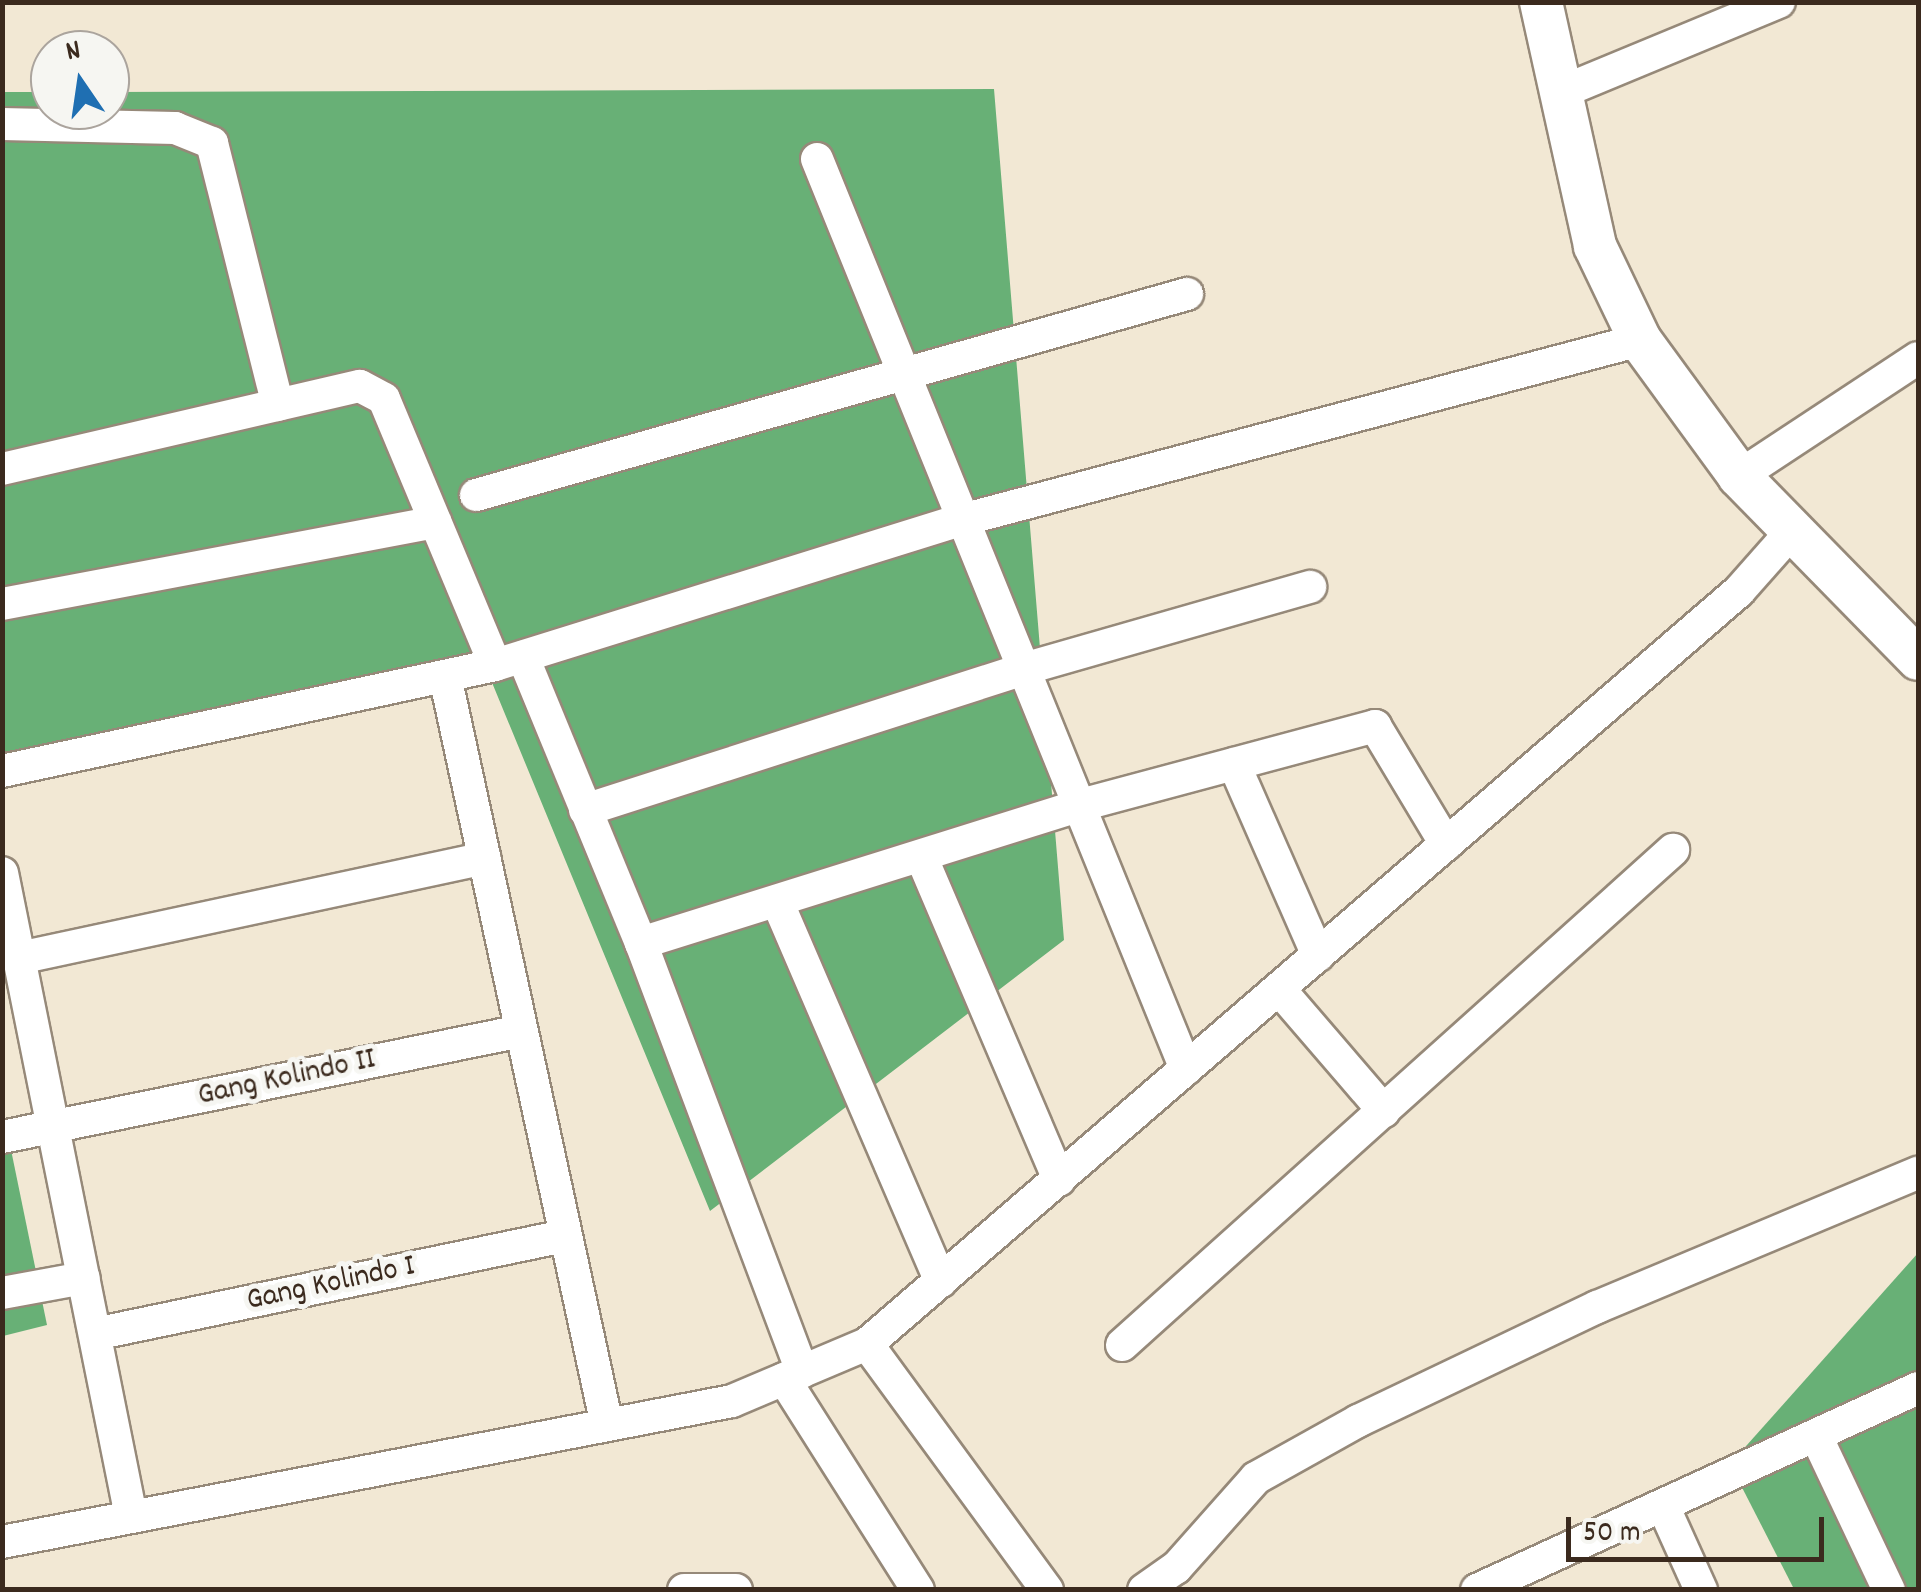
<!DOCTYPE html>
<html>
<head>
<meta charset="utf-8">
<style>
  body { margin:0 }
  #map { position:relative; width:1921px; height:1592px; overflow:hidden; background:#f2e8d4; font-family:Dekko,sans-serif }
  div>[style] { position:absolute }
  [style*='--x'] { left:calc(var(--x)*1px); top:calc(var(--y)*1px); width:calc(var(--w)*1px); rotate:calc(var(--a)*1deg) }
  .forest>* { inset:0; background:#68b076 }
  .roads { filter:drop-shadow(2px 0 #968979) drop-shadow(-2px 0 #968979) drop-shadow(0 2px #968979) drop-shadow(0 -2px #968979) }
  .minor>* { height:32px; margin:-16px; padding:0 16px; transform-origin:16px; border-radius:16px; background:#fff }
  .major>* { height:42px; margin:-21px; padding:0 21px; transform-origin:21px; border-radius:21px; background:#fff }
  span { translate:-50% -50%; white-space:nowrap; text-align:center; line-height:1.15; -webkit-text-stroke:10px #f6f6f2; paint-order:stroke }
  .street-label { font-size:32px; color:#3b2a1e }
  .frame { position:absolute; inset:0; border:5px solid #3b2a1e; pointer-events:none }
  .north { position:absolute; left:30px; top:30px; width:100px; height:100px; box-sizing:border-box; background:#f6f6f2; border:2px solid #aba49d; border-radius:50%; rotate:347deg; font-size:28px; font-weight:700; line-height:40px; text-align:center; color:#3b2a1e }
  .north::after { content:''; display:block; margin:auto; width:35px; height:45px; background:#1f6fb2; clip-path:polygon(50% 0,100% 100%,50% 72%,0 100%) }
  .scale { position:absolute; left:1566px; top:1517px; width:258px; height:45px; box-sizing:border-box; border:5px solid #3b2a1e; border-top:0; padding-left:12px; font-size:30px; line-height:35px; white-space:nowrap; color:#3b2a1e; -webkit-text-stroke:8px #f6f6f2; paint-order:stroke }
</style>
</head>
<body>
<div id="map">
  <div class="forest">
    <i style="clip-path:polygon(994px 89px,1064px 940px,710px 1211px,479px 651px,3px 766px,2px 92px,50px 92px,50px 110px,110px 110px,110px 92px)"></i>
    <i style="clip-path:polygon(2px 1106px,47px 1325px,3px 1336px,2px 1336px)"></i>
    <i style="clip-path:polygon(1918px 1253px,1918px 1589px,1794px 1589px,1730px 1464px)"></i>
  </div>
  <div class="roads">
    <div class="minor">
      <i style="--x:1559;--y:93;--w:238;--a:-22.5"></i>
      <i style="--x:2;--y:124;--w:173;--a:1.3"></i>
      <i style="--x:175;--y:128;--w:40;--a:22"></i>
      <i style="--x:212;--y:143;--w:270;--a:75.9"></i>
      <i style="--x:817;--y:159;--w:982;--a:67.93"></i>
      <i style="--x:2;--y:469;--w:367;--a:-13.1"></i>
      <i style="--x:360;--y:386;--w:27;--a:28"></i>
      <i style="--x:384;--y:399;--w:288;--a:67.3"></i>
      <i style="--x:1739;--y:476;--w:214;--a:-33.4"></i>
      <i style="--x:476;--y:495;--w:739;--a:-15.79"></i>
      <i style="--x:2;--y:604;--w:441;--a:-10.7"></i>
      <i style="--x:523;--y:657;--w:309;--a:67.6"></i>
      <i style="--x:641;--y:943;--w:458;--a:69.4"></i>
      <i style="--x:445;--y:676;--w:766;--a:77.8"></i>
      <i style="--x:1234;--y:764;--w:209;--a:66.3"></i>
      <i style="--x:2;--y:771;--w:504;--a:-12.13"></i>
      <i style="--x:495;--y:665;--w:485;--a:-17.3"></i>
      <i style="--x:958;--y:521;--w:706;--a:-14.86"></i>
      <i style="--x:585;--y:810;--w:457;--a:-17.8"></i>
      <i style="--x:1020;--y:670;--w:302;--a:-16"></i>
      <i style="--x:921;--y:856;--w:352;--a:66.9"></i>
      <i style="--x:2;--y:873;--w:656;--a:78.66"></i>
      <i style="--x:777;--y:901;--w:414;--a:66.7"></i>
      <i style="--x:641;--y:943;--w:457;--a:-17.4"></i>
      <i style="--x:1077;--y:806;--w:309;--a:-15"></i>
      <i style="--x:1375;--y:726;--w:138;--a:59"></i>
      <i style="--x:19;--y:958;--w:476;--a:-12.1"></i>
      <i style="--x:1279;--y:989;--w:161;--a:49.3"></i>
      <i style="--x:2;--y:1137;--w:530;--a:-11.54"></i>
      <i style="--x:2;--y:1293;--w:83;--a:-10.4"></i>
      <i style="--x:95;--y:1334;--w:481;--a:-11.8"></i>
      <i style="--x:867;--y:1344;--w:305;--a:53.8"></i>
      <i style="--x:1122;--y:1345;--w:741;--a:-41.94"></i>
      <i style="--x:784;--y:1379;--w:250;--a:57.6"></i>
      <i style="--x:1817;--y:1438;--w:168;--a:64.7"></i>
      <i style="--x:1664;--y:1508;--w:90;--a:65.7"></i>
      <i style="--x:2;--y:1542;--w:743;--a:-10.93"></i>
      <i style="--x:732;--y:1401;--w:147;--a:-22.9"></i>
      <i style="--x:867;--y:1344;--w:1152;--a:-40.81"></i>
      <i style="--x:1739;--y:591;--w:80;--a:-48.5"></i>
      <i style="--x:684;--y:1590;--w:52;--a:0"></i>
      <i style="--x:1144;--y:1590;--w:39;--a:-35"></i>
      <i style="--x:1176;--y:1568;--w:120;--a:-48.4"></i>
      <i style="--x:1256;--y:1478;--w:117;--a:-29.2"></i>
      <i style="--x:1358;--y:1421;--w:265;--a:-25.5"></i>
      <i style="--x:1597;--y:1307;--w:348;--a:-22.7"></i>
      <i style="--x:1477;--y:1590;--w:485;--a:-24.6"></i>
    </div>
    <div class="major">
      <i style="--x:1541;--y:2;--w:250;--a:77.5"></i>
      <i style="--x:1595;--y:246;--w:104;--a:64.4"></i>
      <i style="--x:1640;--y:340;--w:168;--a:53.9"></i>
      <i style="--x:1739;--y:476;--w:256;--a:45.6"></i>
    </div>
  </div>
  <div class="street-label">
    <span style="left:287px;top:1079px;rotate:-12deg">Gang Kolindo II</span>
    <span style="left:331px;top:1285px;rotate:-12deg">Gang Kolindo I</span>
  </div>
  <div class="frame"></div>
  <div class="north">N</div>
  <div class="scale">50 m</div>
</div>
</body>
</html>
